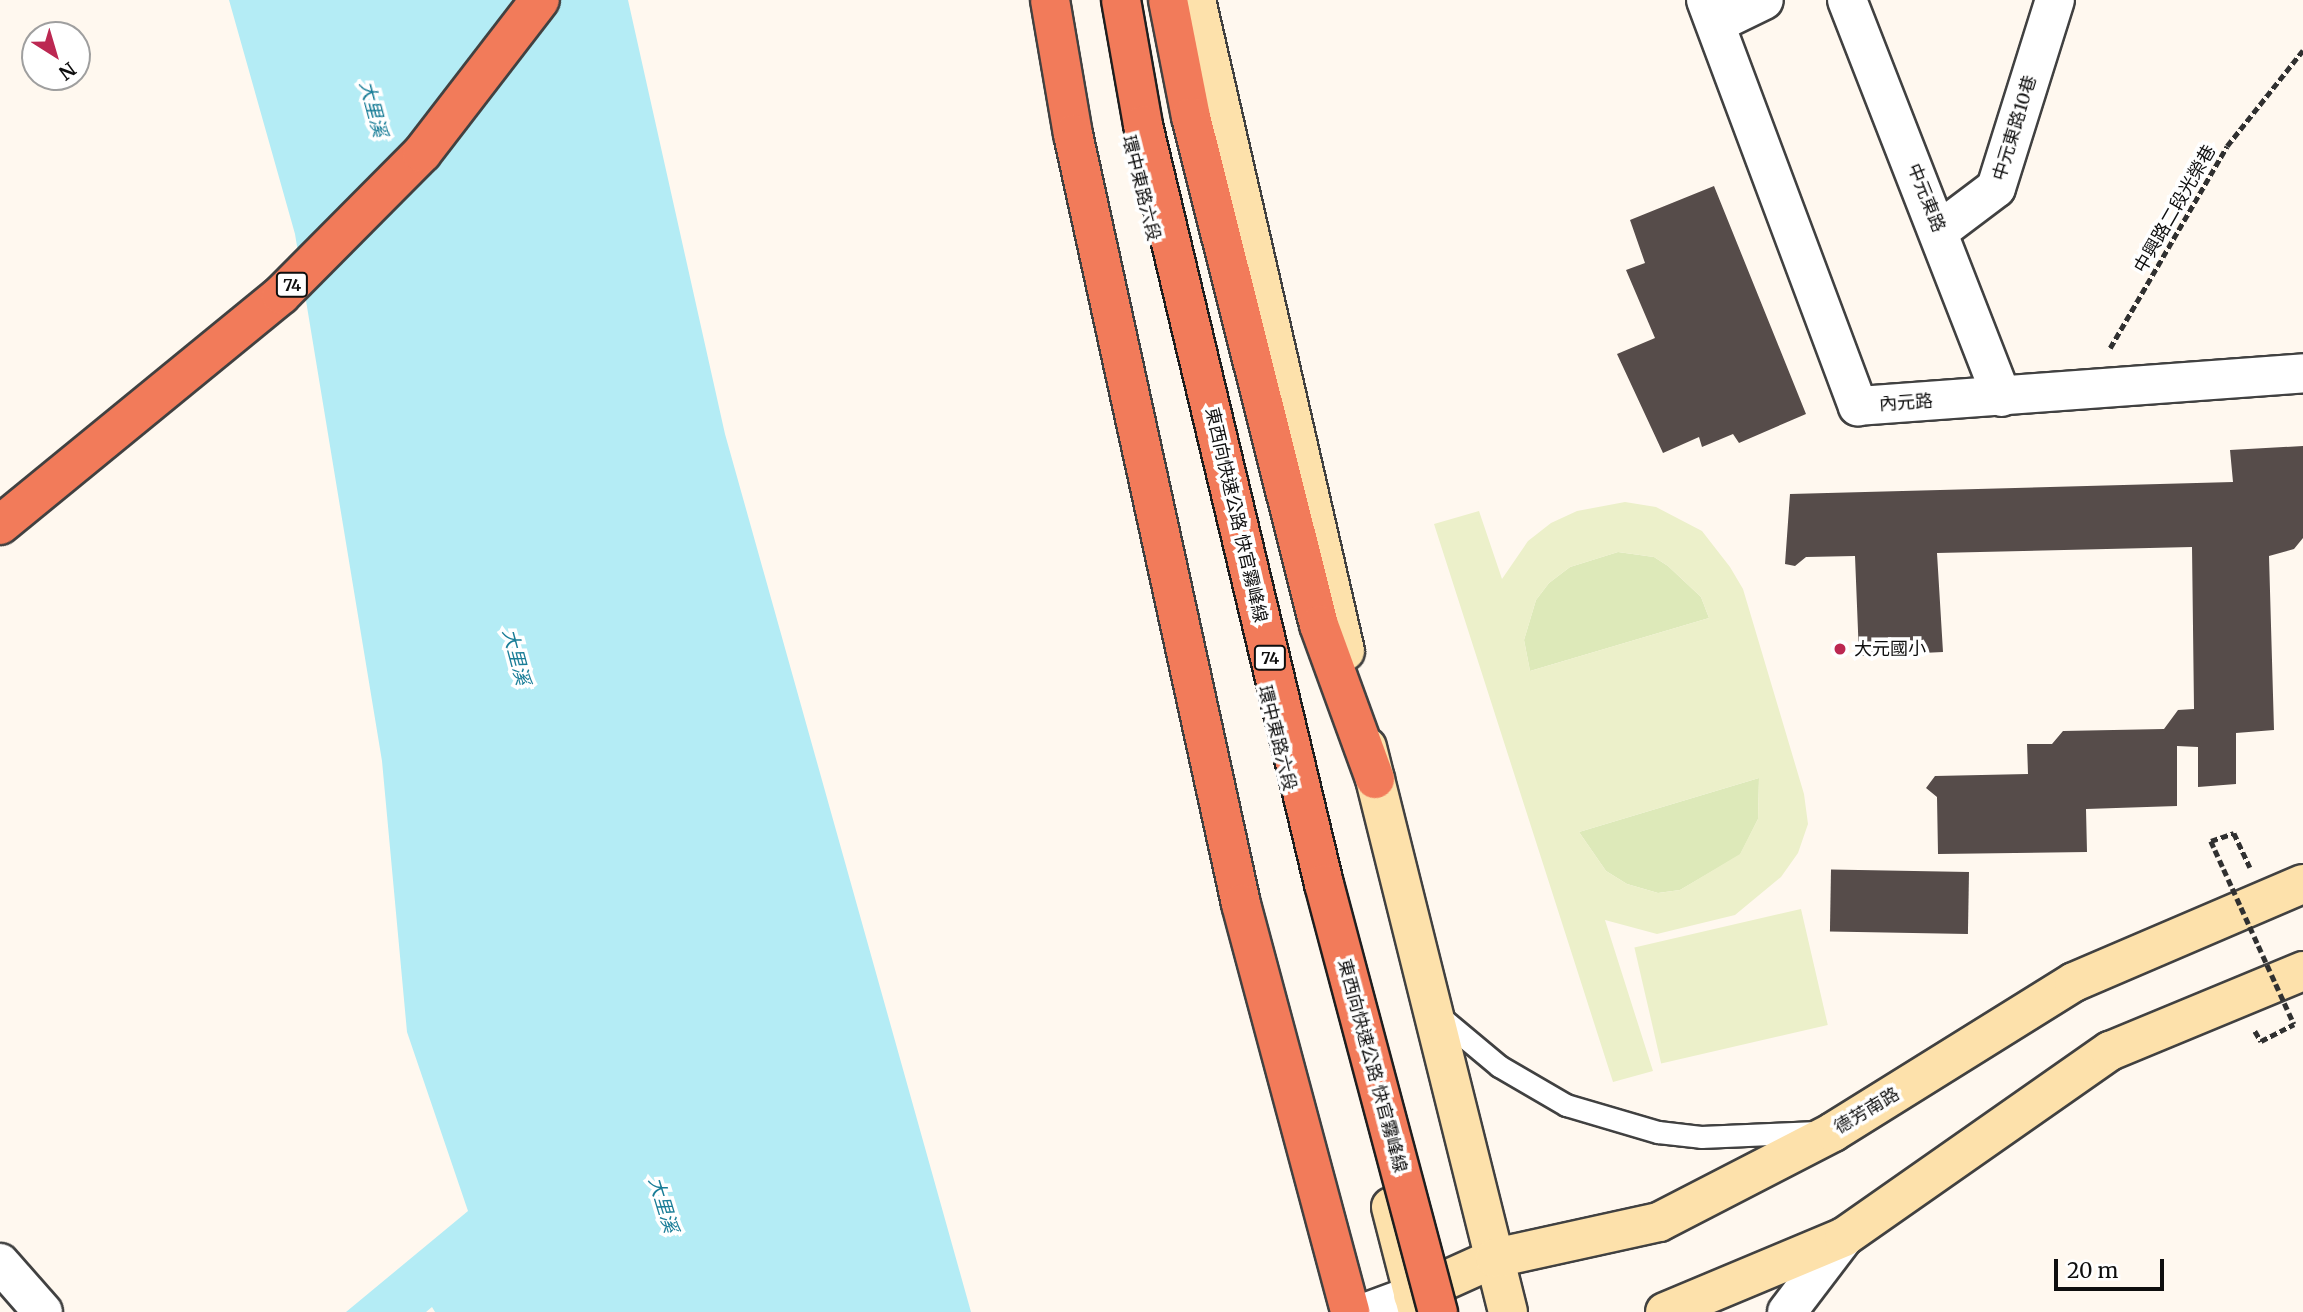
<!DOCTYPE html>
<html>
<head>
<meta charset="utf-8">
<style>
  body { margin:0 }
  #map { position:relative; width:2303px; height:1312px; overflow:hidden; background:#fff8ef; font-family:Merriweather,"Noto Sans TC",serif }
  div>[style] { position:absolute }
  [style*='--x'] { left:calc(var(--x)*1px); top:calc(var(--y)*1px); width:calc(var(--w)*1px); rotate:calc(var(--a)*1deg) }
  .green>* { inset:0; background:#dde9b9 }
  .pitch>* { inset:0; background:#ecf0ca; transform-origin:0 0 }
  .water>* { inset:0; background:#b4ecf5 }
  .building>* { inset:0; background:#564c4a; transform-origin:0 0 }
  .path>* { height:4.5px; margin-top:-2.25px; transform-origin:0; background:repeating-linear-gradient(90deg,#303030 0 7px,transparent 0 10.5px) }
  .roads { filter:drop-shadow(2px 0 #414141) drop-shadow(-2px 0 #414141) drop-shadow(0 2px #414141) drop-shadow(0 -2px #414141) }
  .lane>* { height:21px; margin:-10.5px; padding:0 10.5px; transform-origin:10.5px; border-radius:10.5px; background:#fff }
  .street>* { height:38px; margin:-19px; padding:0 19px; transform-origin:19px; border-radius:19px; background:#fff }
  .secondary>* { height:38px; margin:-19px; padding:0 19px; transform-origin:19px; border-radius:19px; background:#fde1ab }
  .highway>* { height:38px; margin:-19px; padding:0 19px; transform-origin:19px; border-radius:19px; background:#f27b5a }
  .path-bridge>* { height:4.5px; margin-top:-2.25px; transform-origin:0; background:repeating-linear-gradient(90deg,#303030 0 7px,transparent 0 10.5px) }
  .bridges { filter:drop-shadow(2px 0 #1f1f1f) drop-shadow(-2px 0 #1f1f1f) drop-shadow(0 2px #1f1f1f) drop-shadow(0 -2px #1f1f1f) }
  .highway-bridge>* { height:38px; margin:-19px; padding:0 19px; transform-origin:19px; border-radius:19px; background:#f27b5a }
  .dots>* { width:19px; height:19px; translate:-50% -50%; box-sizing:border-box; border:4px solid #fff; border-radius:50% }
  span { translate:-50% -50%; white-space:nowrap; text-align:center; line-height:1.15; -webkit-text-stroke:7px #fff; paint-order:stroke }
  .shield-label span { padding:2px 5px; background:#fff; border:2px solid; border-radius:5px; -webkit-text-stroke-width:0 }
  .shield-label { font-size:16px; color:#0e0e0e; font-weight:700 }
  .street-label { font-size:18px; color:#0e0e0e }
  .poi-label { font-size:18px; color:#0e0e0e }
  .left { translate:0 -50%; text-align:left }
  .water-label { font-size:19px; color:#197d97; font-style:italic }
  .north { position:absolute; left:21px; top:21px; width:70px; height:70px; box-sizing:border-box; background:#fff; border:2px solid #9f9f9f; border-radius:50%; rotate:143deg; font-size:19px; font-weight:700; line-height:28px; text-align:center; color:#0e0e0e }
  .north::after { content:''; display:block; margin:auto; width:24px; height:32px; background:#bc2852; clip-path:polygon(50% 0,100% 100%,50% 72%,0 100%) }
  .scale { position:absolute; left:2054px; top:1259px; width:110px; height:32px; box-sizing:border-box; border:4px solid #0e0e0e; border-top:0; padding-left:9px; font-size:21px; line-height:24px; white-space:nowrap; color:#0e0e0e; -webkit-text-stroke:5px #fff; paint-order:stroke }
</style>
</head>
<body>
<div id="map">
  <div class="green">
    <i style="clip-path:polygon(1618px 552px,1654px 557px,1668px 566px,1701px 597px,1709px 618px,1530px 671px,1524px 640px,1536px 600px,1549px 583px,1570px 567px)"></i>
    <i style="clip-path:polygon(1759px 778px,1758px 819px,1740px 855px,1680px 890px,1658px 893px,1627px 884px,1606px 871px,1579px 832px)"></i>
  </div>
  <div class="pitch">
    <i style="clip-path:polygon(evenodd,1625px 502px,1656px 507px,1702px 531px,1730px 567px,1743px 589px,1804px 794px,1808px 824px,1798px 853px,1781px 877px,1735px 915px,1657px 934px,1605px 920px,1653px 1071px,1613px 1082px,1434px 524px,1479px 511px,1502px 579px,1528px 541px,1551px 523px,1577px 511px,1625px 502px,1618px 552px,1654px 557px,1668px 566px,1701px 597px,1709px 618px,1530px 671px,1524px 640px,1536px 600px,1549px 583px,1570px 567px,1618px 552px,1625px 502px,1759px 778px,1758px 819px,1740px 854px,1680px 890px,1658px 893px,1627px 884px,1606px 871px,1579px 832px,1759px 778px)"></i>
    <i style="left:1801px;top:909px;width:119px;height:171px;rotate:77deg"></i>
  </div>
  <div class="water">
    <i style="clip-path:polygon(229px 0,628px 0,725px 434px,971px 1312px,435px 1312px,432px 1307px,426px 1312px,346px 1312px,468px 1211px,407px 1032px,382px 761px,295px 234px)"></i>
  </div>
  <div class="building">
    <i style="clip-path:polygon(1714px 186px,1806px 414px,1739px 443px,1733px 434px,1702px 447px,1699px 437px,1663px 453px,1617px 354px,1655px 338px,1626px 270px,1645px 263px,1630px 220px)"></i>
    <i style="clip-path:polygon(2303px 446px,2303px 538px,2294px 549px,2269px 556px,2274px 730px,2236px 733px,2236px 784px,2198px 787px,2198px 747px,2177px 746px,2177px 806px,2086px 809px,2087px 852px,1938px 854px,1937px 797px,1926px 788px,1935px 776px,2028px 774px,2027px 744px,2052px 744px,2063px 731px,2164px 729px,2178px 710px,2194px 709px,2192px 547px,1937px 553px,1943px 652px,1859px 656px,1855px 556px,1806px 557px,1795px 566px,1785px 564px,1790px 494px,2233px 482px,2230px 450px)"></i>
    <i style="left:1969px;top:872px;width:62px;height:138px;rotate:91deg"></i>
  </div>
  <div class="path">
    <i style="--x:2110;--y:348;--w:233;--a:-59.9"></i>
    <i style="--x:2227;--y:146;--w:122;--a:-51.6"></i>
    <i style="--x:2211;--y:841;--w:24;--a:-19"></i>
    <i style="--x:2234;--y:833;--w:38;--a:65"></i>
    <i style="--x:2255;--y:1031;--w:12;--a:59"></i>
    <i style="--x:2261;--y:1041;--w:37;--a:-27"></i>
  </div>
  <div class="roads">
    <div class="lane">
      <i style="--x:1438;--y:1015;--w:80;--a:39.9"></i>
      <i style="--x:1499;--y:1066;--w:78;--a:30.2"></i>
      <i style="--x:1566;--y:1105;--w:96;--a:16.4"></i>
      <i style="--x:1658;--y:1132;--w:43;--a:6.6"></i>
      <i style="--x:1701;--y:1137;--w:116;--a:-2.5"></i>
    </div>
    <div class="street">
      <i style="--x:1706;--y:0;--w:434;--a:69.5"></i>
      <i style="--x:1858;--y:406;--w:446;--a:-4.2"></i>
      <i style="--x:1847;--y:0;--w:426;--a:68.7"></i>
      <i style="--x:1717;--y:23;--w:52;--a:-26.1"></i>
      <i style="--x:1939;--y:231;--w:71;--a:-37"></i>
      <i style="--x:1996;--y:188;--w:197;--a:-72.6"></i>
      <i style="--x:0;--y:1263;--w:65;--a:48.7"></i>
      <i style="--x:1367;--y:1312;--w:49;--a:-20.3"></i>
      <i style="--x:1787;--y:1312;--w:94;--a:-52.8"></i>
    </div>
    <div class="secondary">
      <i style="--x:1196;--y:0;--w:668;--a:77.11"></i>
      <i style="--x:1367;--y:747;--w:582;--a:75.99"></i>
      <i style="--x:1391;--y:1207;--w:108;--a:75.6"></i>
      <i style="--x:1413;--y:1295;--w:90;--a:-24.3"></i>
      <i style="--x:1495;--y:1258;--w:168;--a:-12.4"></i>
      <i style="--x:1659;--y:1222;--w:196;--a:-27.3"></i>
      <i style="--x:1833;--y:1132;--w:284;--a:-31.9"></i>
      <i style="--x:2074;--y:982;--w:249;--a:-23.2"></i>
      <i style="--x:1665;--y:1312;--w:194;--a:-22.7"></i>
      <i style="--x:1844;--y:1237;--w:325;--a:-35"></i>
      <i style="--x:2110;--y:1051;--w:209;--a:-22.5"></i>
    </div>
    <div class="highway">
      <i style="--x:1050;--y:0;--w:136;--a:80.3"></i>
      <i style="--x:1073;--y:134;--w:788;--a:77.69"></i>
      <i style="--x:1241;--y:904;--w:422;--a:75"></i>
      <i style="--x:1168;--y:0;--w:119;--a:78.9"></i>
      <i style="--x:1191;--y:117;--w:524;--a:75.86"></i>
      <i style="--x:1319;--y:625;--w:164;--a:70"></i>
      <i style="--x:0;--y:525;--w:363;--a:-39.3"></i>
      <i style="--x:281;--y:295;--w:200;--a:-45.2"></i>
      <i style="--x:422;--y:153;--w:193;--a:-52.4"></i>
    </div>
  </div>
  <div class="path-bridge">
    <i style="--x:2211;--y:841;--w:201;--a:65.6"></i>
  </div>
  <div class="bridges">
    <div class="highway-bridge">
      <i style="--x:1121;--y:0;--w:127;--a:80"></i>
      <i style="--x:1143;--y:125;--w:780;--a:76.59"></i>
      <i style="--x:1324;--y:884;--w:443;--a:75.1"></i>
    </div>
  </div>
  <div class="dots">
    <i style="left:1840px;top:649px;background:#bc2852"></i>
  </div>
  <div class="shield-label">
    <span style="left:292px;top:285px">74</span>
    <span style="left:1270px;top:658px">74</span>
  </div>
  <div class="street-label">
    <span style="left:2015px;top:128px;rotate:-73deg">中元東路10巷</span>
    <span style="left:1141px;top:188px;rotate:76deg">環中東路六段</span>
    <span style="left:1926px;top:198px;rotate:68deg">中元東路</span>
    <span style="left:2175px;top:209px;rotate:-60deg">中興路二段光榮巷</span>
    <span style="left:1906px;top:403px;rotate:-4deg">內元路</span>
    <span style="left:1236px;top:515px;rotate:77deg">東西向快速公路 快官霧峰線</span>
    <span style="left:1277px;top:738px;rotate:76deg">環中東路六段</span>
    <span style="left:1372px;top:1066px;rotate:75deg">東西向快速公路 快官霧峰線</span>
    <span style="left:1867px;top:1111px;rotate:-31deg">德芳南路</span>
  </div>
  <div class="poi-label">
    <span class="left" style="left:1854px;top:649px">大元國小</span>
  </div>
  <div class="water-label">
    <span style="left:373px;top:109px;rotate:75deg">大里溪</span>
    <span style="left:516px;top:657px;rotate:75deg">大里溪</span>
    <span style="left:663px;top:1205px;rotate:73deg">大里溪</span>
  </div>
  <div class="north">N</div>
  <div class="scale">20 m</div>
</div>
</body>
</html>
